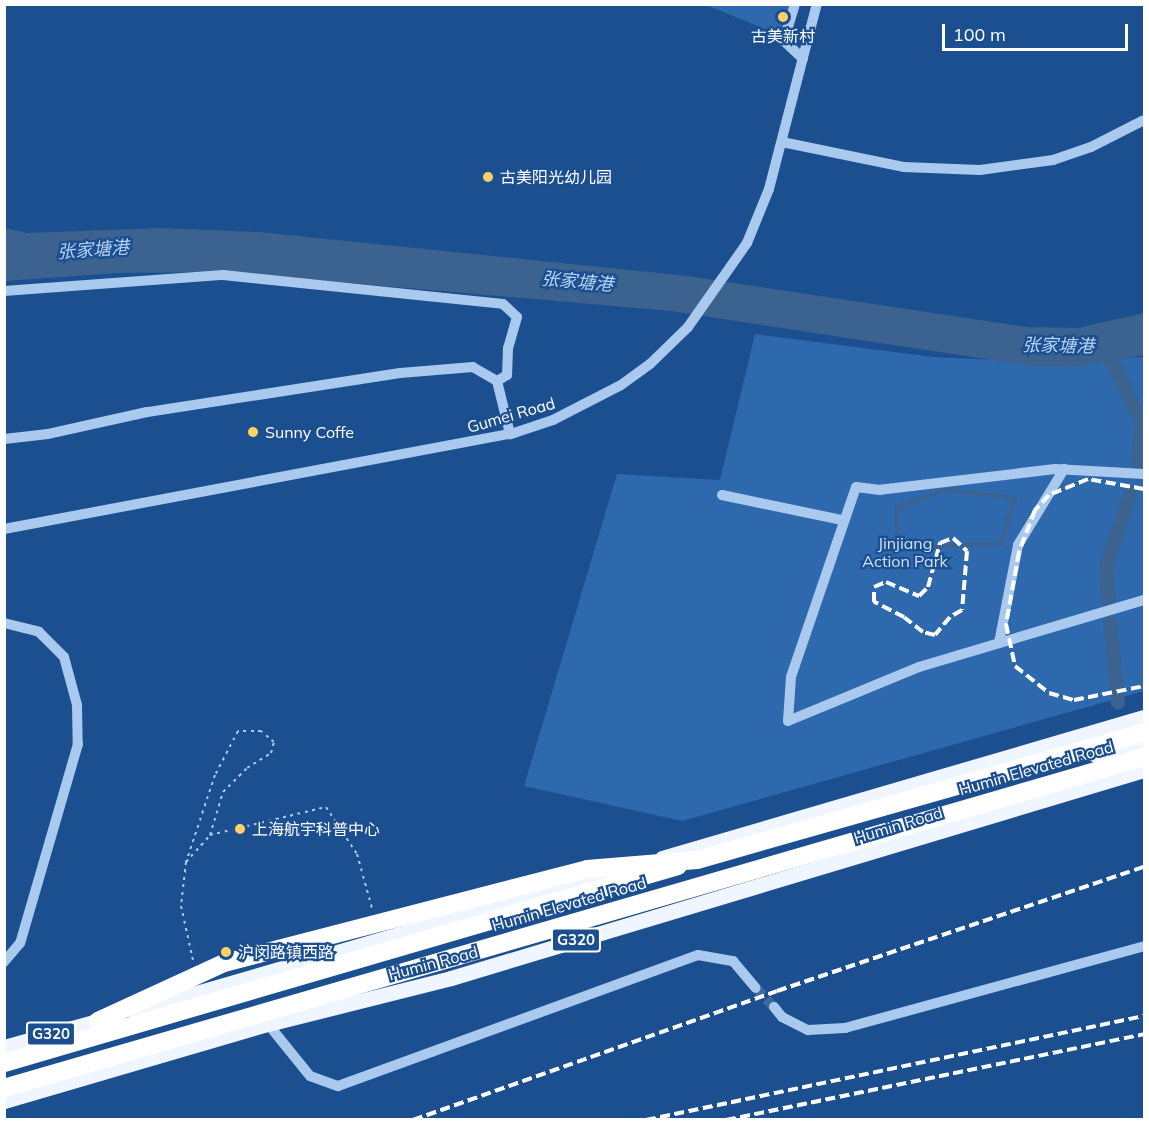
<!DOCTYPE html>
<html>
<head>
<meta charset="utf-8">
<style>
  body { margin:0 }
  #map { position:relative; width:1149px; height:1124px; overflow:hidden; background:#1b4f8f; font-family:Mulish,"Noto Sans SC",sans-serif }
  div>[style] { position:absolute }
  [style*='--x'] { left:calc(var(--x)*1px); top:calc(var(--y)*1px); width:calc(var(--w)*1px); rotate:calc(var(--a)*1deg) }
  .green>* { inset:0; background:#2e69ad }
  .water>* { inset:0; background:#3c6290 }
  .stream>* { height:4px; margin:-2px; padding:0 2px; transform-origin:2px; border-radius:2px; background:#3c6290 }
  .canal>* { height:14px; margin:-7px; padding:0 7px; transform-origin:7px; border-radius:7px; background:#3c6290 }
  .minor-tunnel>* { height:10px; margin-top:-5px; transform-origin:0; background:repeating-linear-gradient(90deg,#3d69a0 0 10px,transparent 0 15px) }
  .path>* { height:2px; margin-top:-1px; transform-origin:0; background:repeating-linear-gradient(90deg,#a9c9ee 0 3px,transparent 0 7.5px) }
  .minor>* { height:10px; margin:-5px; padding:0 5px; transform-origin:5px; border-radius:5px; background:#a9c9ee }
  .major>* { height:15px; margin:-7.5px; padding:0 7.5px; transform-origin:7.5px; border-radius:7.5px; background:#f0f6ff }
  .highway>* { height:18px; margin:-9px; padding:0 9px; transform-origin:9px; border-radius:9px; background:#fff }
  .rail>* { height:4px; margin-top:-2px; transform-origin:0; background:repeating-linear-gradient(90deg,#fff 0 10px,transparent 0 14.5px) }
  .highway-bridge>* { height:18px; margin:-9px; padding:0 9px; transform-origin:9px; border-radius:9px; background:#fff }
  .dots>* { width:16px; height:16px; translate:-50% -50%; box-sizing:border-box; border:3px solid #1b4f8f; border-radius:50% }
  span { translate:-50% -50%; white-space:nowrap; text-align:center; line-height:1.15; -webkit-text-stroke:4.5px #1b4f8f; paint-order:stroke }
  .shield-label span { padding:2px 4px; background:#1b4f8f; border:2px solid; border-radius:4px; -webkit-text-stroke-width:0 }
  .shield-label { font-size:15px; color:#fff; font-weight:700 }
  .poi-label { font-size:16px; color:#fff }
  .left { translate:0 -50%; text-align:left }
  .street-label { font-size:16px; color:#fff }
  .park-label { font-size:16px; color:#cfe3fa }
  .water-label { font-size:18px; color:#b5d3f5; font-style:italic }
  .frame { position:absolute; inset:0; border:6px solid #fff; pointer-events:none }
  .scale { position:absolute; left:942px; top:24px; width:186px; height:27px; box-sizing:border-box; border:3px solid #fff; border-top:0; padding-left:8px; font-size:18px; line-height:21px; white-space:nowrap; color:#fff; -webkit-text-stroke:4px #1b4f8f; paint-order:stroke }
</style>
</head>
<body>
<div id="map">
  <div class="green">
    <i style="clip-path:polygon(706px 5px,794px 5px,785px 37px)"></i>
    <i style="clip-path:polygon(755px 334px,933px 357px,997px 360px,1144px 357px,1144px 691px,682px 821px,524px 786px,617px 474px,720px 480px)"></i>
  </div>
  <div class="water">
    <i style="clip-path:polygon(5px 228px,27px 233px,161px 228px,259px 232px,688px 276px,1026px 327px,1078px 328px,1144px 313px,1144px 355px,1073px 367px,1031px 366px,671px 311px,224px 272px,117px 273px,5px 281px)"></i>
  </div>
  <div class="stream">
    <i style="--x:947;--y:490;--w:68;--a:6.7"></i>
    <i style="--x:1015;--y:498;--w:48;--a:106.9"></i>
    <i style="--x:1001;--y:544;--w:97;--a:178.2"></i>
    <i style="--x:904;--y:547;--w:8;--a:-150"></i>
    <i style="--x:897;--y:543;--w:36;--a:-90"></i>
    <i style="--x:897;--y:507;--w:53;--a:-18.8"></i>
  </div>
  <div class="canal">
    <i style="--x:1105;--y:348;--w:85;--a:64"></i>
    <i style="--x:1142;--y:424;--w:38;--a:96"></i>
    <i style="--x:1108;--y:599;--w:35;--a:-92"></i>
    <i style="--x:1107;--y:564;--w:76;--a:-71.6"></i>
    <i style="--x:1110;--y:622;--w:81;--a:84.4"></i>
  </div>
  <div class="minor-tunnel">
    <i style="--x:756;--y:988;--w:26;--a:47"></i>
  </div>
  <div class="path">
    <i style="--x:210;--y:835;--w:119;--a:-13.6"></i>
    <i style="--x:326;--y:807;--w:56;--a:56.6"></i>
    <i style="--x:357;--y:854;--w:56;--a:74.5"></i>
    <i style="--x:186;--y:862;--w:36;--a:-48"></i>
    <i style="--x:210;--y:835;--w:45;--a:-73.2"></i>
    <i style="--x:223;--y:792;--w:34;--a:-45"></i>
    <i style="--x:247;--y:768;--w:28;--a:-32"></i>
    <i style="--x:271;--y:753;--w:11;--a:-75"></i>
    <i style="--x:274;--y:742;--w:17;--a:-140"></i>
    <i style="--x:261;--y:731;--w:23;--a:180"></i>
    <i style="--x:238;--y:731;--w:50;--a:117.6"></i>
    <i style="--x:215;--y:775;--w:92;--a:108.4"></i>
    <i style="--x:186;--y:862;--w:44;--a:96.5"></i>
    <i style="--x:181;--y:906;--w:55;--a:77.5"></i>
  </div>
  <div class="minor">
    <i style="--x:795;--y:4;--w:39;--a:107"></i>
    <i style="--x:784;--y:41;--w:26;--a:43"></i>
    <i style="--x:782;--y:142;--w:125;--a:11.6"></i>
    <i style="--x:904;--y:167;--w:76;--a:2.3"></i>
    <i style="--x:980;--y:170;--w:74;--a:-7.8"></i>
    <i style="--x:1053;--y:160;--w:40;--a:-18.9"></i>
    <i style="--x:1091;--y:147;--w:59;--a:-27"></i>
    <i style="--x:4;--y:291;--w:220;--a:-4.2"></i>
    <i style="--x:223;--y:275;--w:281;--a:5.9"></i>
    <i style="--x:503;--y:304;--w:19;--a:43"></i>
    <i style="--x:517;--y:317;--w:32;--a:106"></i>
    <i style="--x:508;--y:348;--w:27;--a:92"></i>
    <i style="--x:507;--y:375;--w:12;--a:149"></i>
    <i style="--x:497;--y:381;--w:28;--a:-150"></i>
    <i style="--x:473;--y:367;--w:73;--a:175.3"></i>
    <i style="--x:400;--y:373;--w:256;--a:171.2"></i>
    <i style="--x:147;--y:412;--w:101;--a:167.5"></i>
    <i style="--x:48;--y:434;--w:44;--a:173.5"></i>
    <i style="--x:497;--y:381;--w:55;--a:76.2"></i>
    <i style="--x:1144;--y:474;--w:89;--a:-176.8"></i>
    <i style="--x:1055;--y:469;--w:176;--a:173.2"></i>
    <i style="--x:880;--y:490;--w:24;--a:-173"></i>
    <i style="--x:856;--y:487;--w:201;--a:108.9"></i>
    <i style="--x:791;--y:677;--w:44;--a:93.9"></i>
    <i style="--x:788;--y:721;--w:142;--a:-22.4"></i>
    <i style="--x:919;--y:667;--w:235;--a:-16.6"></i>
    <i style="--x:722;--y:495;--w:123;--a:11.8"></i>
    <i style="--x:4;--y:529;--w:519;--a:-10.66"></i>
    <i style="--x:514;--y:433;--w:41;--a:-18.4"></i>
    <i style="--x:553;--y:420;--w:76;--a:-27.2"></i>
    <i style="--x:621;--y:385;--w:36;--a:-36"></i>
    <i style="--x:650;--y:364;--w:53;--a:-44.2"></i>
    <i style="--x:688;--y:327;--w:103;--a:-54.9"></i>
    <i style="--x:747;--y:243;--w:58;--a:-67.8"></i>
    <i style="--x:769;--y:189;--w:191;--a:-75.5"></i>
    <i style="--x:4;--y:623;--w:36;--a:14"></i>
    <i style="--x:39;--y:632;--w:35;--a:45"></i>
    <i style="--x:64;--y:657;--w:50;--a:74.8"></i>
    <i style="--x:77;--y:705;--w:39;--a:89"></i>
    <i style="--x:78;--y:744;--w:207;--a:106.2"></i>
    <i style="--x:20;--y:943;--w:25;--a:130"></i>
    <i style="--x:999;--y:643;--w:100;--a:-79"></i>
    <i style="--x:1018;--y:545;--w:89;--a:-58.8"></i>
    <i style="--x:774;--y:1007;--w:13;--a:51"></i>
    <i style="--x:782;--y:1017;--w:29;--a:27"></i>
    <i style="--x:808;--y:1030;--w:37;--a:-3"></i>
    <i style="--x:845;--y:1028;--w:310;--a:-15.3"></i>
    <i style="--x:268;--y:1024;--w:67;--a:51.1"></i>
    <i style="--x:310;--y:1076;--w:30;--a:20"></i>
    <i style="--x:338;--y:1086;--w:383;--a:-20"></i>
    <i style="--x:698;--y:955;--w:36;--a:10"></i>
    <i style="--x:733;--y:961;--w:35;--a:50"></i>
  </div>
  <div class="major">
    <i style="--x:1079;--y:748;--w:22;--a:22"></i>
    <i style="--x:1099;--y:756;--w:47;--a:-16.1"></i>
    <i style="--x:662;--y:858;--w:502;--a:-16.31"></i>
    <i style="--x:134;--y:1011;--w:499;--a:-16.2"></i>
    <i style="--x:4;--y:1047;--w:108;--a:-15.6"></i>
    <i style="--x:4;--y:1101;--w:275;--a:-16.3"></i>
    <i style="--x:268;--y:1024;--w:189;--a:-14.1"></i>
    <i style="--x:451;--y:978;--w:724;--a:-16.71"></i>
  </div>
  <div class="highway">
    <i style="--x:4;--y:1063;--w:702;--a:-16.29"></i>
    <i style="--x:4;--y:1088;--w:1187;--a:-16.19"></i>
  </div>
  <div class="rail">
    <i style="--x:1144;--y:489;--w:57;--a:-169.9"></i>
    <i style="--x:1088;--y:479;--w:42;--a:157.7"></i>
    <i style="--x:1049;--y:495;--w:21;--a:133"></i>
    <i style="--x:1035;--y:510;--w:45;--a:110.9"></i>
    <i style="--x:1019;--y:552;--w:73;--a:100.2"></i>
    <i style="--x:1006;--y:624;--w:43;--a:77.9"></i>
    <i style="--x:1015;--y:666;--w:43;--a:38.5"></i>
    <i style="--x:1049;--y:693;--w:26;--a:16"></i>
    <i style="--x:1074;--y:700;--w:71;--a:-11.3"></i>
    <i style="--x:953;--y:538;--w:19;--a:43"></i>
    <i style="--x:967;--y:551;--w:59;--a:94.8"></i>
    <i style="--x:962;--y:610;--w:14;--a:150"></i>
    <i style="--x:950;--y:617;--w:23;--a:130"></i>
    <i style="--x:935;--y:635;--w:12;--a:-166"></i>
    <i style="--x:923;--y:632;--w:24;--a:-142"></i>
    <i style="--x:904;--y:617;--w:34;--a:-153"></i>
    <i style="--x:874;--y:602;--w:15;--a:-90"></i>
    <i style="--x:874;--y:587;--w:13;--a:-23"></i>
    <i style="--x:886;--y:582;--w:36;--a:23"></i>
    <i style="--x:919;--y:596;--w:13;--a:-45"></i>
    <i style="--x:928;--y:587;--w:46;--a:-74.7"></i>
    <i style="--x:940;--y:543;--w:14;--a:-21"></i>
    <i style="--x:413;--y:1120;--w:386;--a:-19.5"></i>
    <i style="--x:777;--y:991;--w:387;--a:-18.7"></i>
    <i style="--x:646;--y:1120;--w:509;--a:-11.8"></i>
    <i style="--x:726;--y:1120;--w:427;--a:-11.6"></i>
  </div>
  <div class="highway-bridge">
    <i style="--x:98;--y:1021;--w:139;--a:-24.7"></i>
    <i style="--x:224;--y:963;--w:375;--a:-14.5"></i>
    <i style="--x:587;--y:869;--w:110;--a:-4.7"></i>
    <i style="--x:697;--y:860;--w:465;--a:-15.9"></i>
  </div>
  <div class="dots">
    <i style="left:783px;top:17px;background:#ffd166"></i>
    <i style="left:488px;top:177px;background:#ffd166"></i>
    <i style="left:253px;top:432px;background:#ffd166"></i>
    <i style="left:240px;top:829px;background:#ffd166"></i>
    <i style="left:226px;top:952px;background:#ffd166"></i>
  </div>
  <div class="shield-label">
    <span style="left:576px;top:940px">G320</span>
    <span style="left:51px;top:1034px">G320</span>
  </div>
  <div class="poi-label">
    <span style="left:783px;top:36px">古美新村</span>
    <span class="left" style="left:500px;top:177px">古美阳光幼儿园</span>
    <span class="left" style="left:265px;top:432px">Sunny Coffe</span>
    <span class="left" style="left:252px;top:829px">上海航宇科普中心</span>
    <span class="left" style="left:238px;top:952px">沪闵路镇西路</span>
  </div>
  <div class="street-label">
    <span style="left:511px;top:415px;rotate:-16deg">Gumei Road</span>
    <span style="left:1036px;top:768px;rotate:-16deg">Humin Elevated Road</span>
    <span style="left:898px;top:825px;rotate:-17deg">Humin Road</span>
    <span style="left:569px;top:904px;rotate:-16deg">Humin Elevated Road</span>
    <span style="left:433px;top:963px;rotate:-15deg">Humin Road</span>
  </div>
  <div class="park-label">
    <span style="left:905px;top:552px">Jinjiang<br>Action Park</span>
  </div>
  <div class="water-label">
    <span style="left:93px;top:250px;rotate:-4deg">张家塘港</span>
    <span style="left:577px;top:282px;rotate:5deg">张家塘港</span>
    <span style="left:1058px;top:346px;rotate:1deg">张家塘港</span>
  </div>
  <div class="frame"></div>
  <div class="scale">100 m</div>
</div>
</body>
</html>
